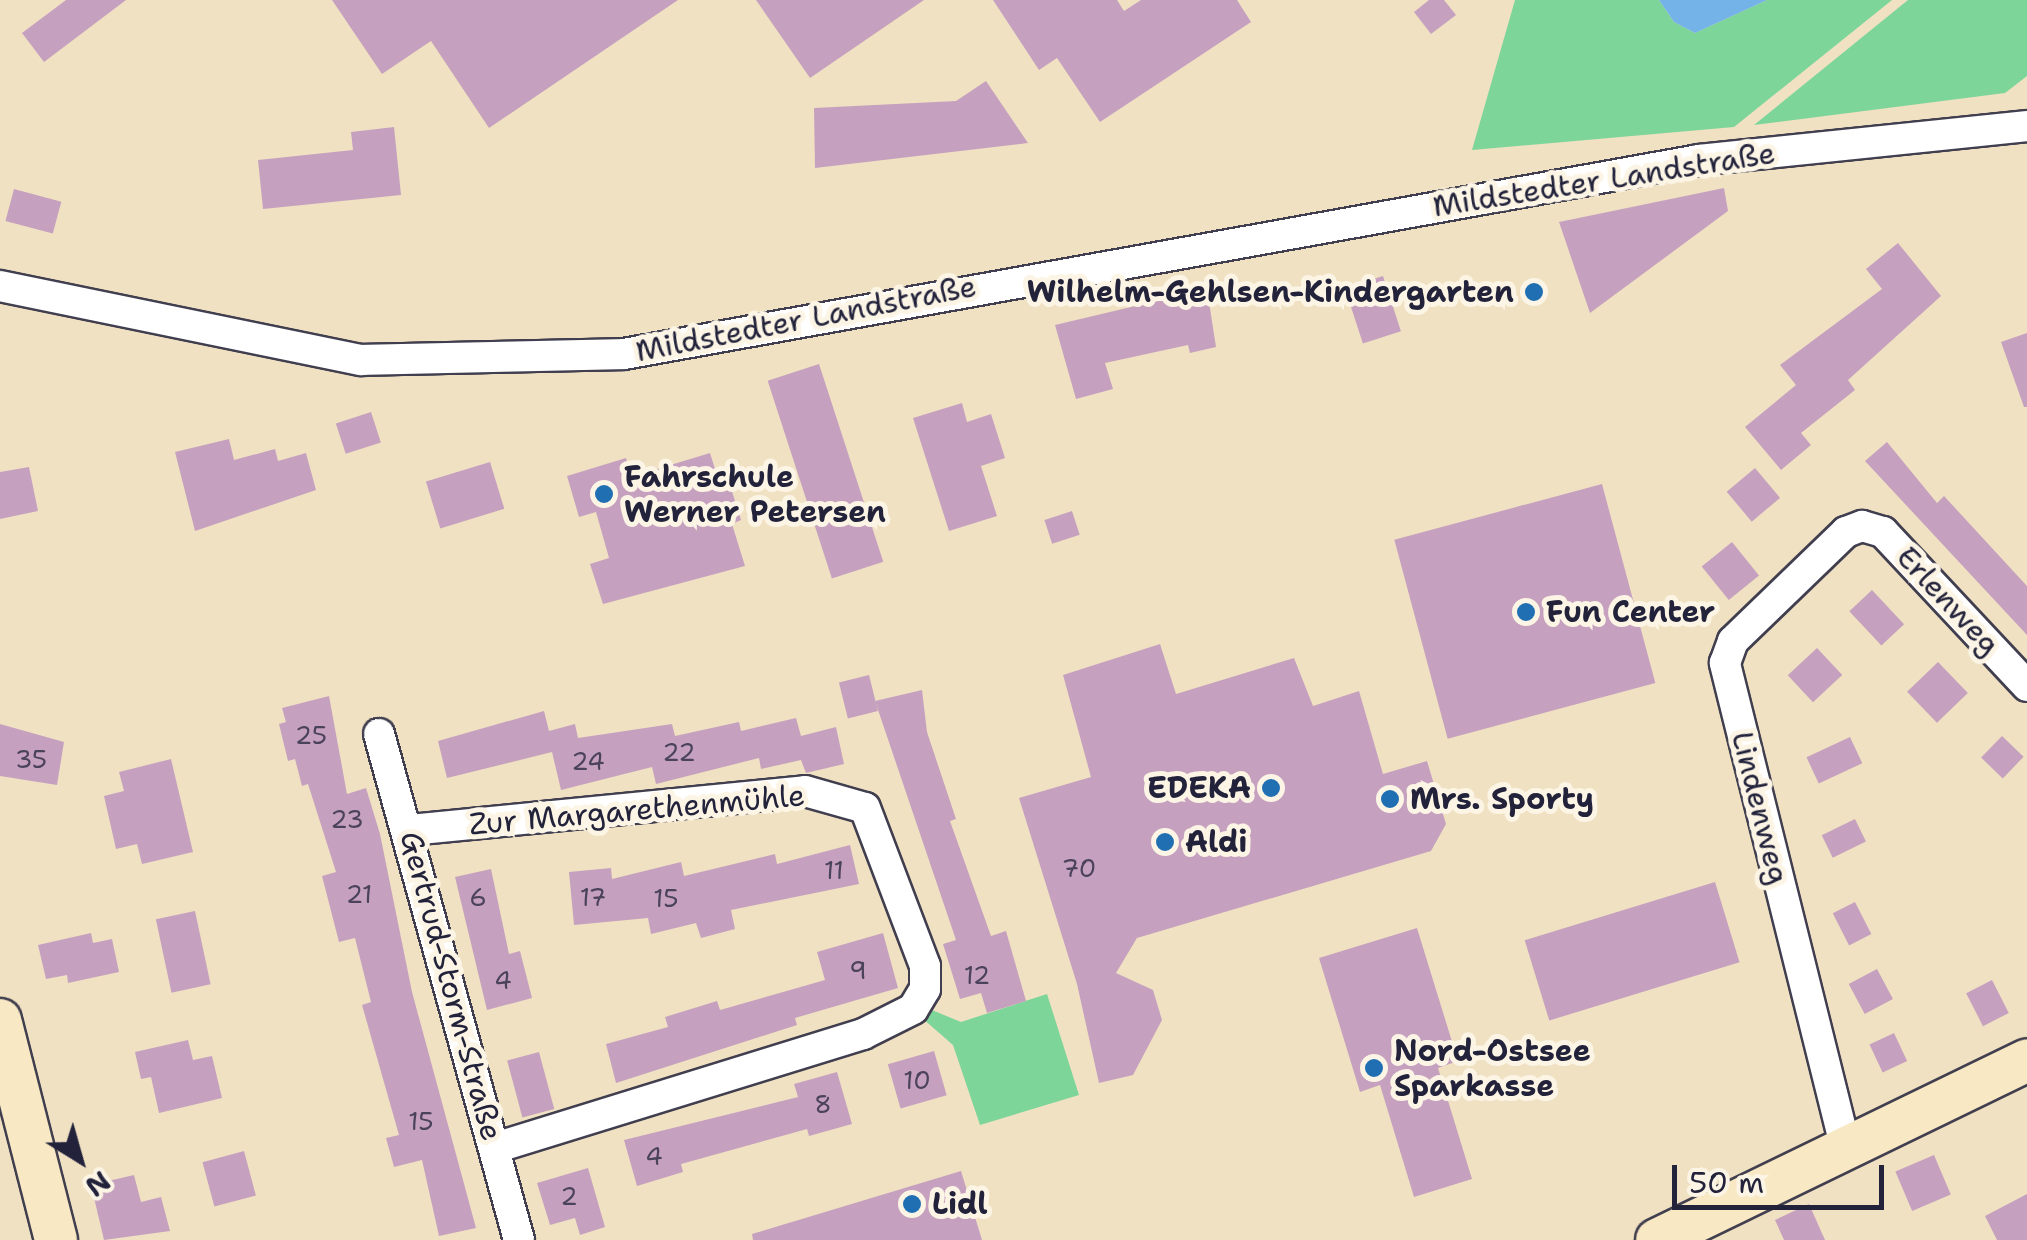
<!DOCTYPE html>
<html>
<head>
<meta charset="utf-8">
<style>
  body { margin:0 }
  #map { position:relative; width:2027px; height:1240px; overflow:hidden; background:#f0e1c2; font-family:"Shantell Sans",sans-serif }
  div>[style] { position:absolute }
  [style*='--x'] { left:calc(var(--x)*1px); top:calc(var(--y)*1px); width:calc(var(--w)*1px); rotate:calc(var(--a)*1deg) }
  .green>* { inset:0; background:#7dd59a }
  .water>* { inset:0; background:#74b3e8 }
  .building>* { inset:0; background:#c6a1bf; transform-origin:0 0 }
  .roads { filter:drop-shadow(2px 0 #413f4f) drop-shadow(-2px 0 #413f4f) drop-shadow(0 2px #413f4f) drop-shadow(0 -2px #413f4f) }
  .street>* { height:30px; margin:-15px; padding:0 15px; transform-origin:15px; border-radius:15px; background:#fff }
  .secondary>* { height:42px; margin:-21px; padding:0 21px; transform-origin:21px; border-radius:21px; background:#f8e8c3 }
  .dots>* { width:28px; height:28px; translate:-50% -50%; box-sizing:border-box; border:5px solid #fcf5e5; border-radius:50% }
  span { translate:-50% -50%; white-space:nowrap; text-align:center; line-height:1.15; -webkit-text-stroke:10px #fcf5e5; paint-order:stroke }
  .number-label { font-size:25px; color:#4b425c }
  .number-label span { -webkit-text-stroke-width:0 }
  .street-label { font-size:30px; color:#22223b }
  .poi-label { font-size:30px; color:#22223b; font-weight:700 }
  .right { translate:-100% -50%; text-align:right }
  .left { translate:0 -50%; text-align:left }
  .north { position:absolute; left:30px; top:1110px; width:100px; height:100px; -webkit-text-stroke:8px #fcf5e5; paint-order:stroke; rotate:143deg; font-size:28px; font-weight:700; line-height:40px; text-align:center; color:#22223b }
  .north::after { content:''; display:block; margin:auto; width:35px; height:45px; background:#22223b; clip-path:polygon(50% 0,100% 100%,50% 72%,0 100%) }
  .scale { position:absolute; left:1672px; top:1165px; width:212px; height:45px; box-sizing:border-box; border:5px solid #22223b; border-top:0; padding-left:12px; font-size:30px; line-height:35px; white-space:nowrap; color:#22223b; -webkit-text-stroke:8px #fcf5e5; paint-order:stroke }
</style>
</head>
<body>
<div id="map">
  <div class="green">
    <i style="clip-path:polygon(1515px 0,1659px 0,1674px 22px,1695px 33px,1767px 0,1892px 0,1734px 127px,1472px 150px)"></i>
    <i style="clip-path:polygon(1908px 0,2027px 0,2027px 76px,2005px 93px,1754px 125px)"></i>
    <i style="clip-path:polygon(1047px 994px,1079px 1095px,980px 1125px,953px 1045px,922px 1018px,927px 1008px,961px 1022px)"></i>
  </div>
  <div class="water">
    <i style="clip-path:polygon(1659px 0,1767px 0,1695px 33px,1674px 22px)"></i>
  </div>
  <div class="building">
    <i style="clip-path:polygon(66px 0,126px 0,44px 62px,22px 33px)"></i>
    <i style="clip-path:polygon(332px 0,678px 0,489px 128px,431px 41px,382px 74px)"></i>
    <i style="clip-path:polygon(756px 0,924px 0,810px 78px)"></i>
    <i style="clip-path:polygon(993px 0,1117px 0,1124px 11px,1141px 0,1237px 0,1251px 22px,1100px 122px,1057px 58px,1039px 70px)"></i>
    <i style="clip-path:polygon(1429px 0,1444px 0,1456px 15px,1431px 34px,1414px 12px)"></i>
    <i style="clip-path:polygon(986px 81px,1028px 143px,815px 168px,814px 108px,956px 101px)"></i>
    <i style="clip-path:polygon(394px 127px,401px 195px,263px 209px,258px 160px,353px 150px,351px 132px)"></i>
    <i style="clip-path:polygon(1724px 188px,1728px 211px,1590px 313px,1559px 222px)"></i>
    <i style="left:14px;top:189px;width:49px;height:33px;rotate:15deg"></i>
    <i style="clip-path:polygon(1898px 243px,1941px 296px,1848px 380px,1855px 390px,1801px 433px,1811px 445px,1781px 470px,1745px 427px,1796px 385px,1780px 365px,1882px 289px,1866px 269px)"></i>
    <i style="left:1383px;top:276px;width:58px;height:40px;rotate:72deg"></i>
    <i style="clip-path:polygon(1207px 289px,1216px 347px,1190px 353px,1188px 345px,1105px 363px,1113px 389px,1076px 399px,1055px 325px)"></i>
    <i style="clip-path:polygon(2027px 333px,2027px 407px,2024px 407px,2001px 342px)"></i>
    <i style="left:819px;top:364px;width:208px;height:54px;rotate:72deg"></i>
    <i style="clip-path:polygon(962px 403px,967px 422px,991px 414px,1005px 458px,981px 466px,997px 516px,949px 531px,913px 418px)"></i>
    <i style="left:371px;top:412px;width:32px;height:37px;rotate:72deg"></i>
    <i style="clip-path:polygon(229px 439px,234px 460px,275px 449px,278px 461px,306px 453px,316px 490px,195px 531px,175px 452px)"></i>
    <i style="clip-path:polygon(1887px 442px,1937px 503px,1944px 496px,2027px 586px,2027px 635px,1865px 461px)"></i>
    <i style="clip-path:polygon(710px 453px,716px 472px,725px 469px,741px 520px,732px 524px,745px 566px,603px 604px,590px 564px,609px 558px,596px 512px,579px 517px,567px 476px,626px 458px,631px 477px)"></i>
    <i style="left:490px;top:462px;width:49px;height:67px;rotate:73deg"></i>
    <i style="clip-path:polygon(29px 467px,38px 511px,0 519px,0 472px)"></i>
    <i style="left:1755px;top:468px;width:39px;height:37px;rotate:50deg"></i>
    <i style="left:1602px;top:484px;width:206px;height:215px;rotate:75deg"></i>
    <i style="left:1072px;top:511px;width:25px;height:29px;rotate:72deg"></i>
    <i style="left:1732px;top:542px;width:43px;height:39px;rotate:51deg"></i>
    <i style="left:1872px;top:590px;width:47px;height:31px;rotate:47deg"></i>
    <i style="clip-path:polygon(1160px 644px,1176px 694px,1294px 658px,1313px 706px,1359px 691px,1383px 774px,1427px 761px,1446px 824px,1431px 851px,1137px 938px,1116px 973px,1153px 990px,1162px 1020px,1133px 1075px,1099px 1083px,1077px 984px,1019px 798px,1091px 777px,1063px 675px)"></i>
    <i style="left:1817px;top:648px;width:37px;height:40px;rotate:47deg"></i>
    <i style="left:1938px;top:662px;width:43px;height:43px;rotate:46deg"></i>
    <i style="left:869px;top:675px;width:37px;height:31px;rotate:76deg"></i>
    <i style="clip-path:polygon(922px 690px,927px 732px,956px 819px,950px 821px,991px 936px,1006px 931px,1026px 1001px,987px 1013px,981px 993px,960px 999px,943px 944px,956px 940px,875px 701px)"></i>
    <i style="clip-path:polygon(329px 696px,347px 794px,366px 788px,380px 834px,412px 992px,476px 1228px,439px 1236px,422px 1160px,394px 1167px,386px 1138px,399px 1135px,362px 1005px,371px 1002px,355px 938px,339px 942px,322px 876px,336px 872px,308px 784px,302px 786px,295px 759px,288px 761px,279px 724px,286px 722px,282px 708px)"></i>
    <i style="clip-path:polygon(544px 711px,549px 731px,575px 724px,578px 738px,672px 724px,675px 736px,739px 722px,741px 731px,796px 718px,801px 736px,836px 727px,844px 764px,806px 773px,801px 760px,761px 769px,759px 758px,656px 784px,652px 767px,561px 790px,552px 752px,447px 778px,438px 741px)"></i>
    <i style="clip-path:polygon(0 724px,64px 742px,57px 785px,0 776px)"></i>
    <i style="left:2002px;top:736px;width:30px;height:30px;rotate:44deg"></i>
    <i style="left:1850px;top:737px;width:29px;height:48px;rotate:65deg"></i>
    <i style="clip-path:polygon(171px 759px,193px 852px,142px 864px,137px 844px,116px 849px,104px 796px,124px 791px,119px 772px)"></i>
    <i style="left:1855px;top:819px;width:25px;height:37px;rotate:64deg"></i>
    <i style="clip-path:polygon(850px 845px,859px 884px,731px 910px,735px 929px,701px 938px,696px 923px,651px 934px,648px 918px,574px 925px,569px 872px,611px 868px,612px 879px,681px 862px,684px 876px,775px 854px,777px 864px)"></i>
    <i style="clip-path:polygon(491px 869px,509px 954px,520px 951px,532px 998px,487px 1010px,455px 877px)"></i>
    <i style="left:1715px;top:882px;width:84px;height:199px;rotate:73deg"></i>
    <i style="left:1855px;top:902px;width:36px;height:25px;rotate:63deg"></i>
    <i style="left:195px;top:911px;width:75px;height:40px;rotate:78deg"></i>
    <i style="clip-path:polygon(1417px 928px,1458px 1061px,1438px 1068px,1472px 1179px,1414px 1197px,1380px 1085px,1360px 1092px,1319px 958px)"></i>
    <i style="clip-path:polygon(91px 933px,93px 943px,112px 939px,119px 972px,68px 983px,67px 975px,46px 979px,38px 945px)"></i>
    <i style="clip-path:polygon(883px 933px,898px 988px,795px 1018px,797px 1025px,616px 1083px,606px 1044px,668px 1027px,665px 1017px,717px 1001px,720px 1010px,825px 980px,817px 952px)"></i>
    <i style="left:1877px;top:969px;width:34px;height:32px;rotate:62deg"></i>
    <i style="left:1992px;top:980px;width:37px;height:29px;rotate:63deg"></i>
    <i style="left:1894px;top:1033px;width:31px;height:27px;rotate:65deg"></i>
    <i style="clip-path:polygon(188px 1040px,193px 1060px,212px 1056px,222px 1098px,159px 1113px,151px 1077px,141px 1079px,135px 1052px)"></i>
    <i style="left:934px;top:1051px;width:46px;height:48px;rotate:74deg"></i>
    <i style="left:539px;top:1052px;width:59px;height:33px;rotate:75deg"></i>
    <i style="clip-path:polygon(837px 1072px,852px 1124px,809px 1136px,807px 1129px,681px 1164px,683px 1172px,637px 1186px,624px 1140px,798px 1097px,794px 1084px)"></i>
    <i style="left:244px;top:1151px;width:46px;height:43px;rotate:75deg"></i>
    <i style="left:1934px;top:1155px;width:43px;height:42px;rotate:67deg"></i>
    <i style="clip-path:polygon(588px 1168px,605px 1227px,580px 1235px,575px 1218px,550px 1225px,537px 1183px)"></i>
    <i style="clip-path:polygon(961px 1171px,982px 1240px,753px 1240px,752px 1234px)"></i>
    <i style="clip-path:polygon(134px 1175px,141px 1202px,161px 1197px,170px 1231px,104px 1240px,91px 1185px)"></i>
    <i style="clip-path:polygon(2027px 1194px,2027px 1240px,1997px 1240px,1985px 1216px)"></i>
    <i style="clip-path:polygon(1809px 1204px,1825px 1240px,1784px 1240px,1775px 1220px)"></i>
  </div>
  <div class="roads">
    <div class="street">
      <i style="--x:0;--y:286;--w:369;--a:11.6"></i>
      <i style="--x:361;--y:360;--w:263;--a:-1.3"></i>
      <i style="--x:624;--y:354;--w:1092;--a:-10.23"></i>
      <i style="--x:1699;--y:160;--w:330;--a:-5.9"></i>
      <i style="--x:379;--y:734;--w:525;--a:74.53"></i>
      <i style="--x:410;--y:830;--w:397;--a:-5.6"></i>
      <i style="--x:805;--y:791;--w:62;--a:15.8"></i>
      <i style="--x:865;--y:808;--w:169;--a:69.2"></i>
      <i style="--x:925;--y:966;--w:23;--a:90"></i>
      <i style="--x:925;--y:989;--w:23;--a:121"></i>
      <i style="--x:913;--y:1009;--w:56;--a:153.4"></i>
      <i style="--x:863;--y:1034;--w:385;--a:162.8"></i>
      <i style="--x:1845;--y:1145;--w:497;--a:-104"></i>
      <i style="--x:1725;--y:663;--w:23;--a:-70"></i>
      <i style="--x:1733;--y:641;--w:157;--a:-44"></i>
      <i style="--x:1846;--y:532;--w:17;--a:-21"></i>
      <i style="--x:1862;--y:526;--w:22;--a:16"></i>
      <i style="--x:1883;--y:532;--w:211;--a:46.9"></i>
    </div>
    <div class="secondary">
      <i style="--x:0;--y:1020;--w:227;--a:75.7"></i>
      <i style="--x:1657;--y:1240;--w:411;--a:-25.9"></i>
    </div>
  </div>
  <div class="dots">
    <i style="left:1534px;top:292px;background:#1f6fb2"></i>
    <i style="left:604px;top:494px;background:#1f6fb2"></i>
    <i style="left:1526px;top:612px;background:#1f6fb2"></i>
    <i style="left:1271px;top:788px;background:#1f6fb2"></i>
    <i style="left:1390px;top:799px;background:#1f6fb2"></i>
    <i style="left:1165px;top:842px;background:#1f6fb2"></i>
    <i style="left:1374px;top:1068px;background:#1f6fb2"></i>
    <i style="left:912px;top:1204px;background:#1f6fb2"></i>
  </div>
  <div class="number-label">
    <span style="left:311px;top:735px">25</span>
    <span style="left:679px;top:752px">22</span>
    <span style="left:31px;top:759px">35</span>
    <span style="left:588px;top:761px">24</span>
    <span style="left:347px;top:819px">23</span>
    <span style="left:1079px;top:868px">70</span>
    <span style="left:834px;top:870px">11</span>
    <span style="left:359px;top:894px">21</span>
    <span style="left:478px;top:897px">6</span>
    <span style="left:593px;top:897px">17</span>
    <span style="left:666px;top:898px">15</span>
    <span style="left:858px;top:970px">9</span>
    <span style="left:977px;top:975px">12</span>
    <span style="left:503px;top:980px">4</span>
    <span style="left:917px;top:1080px">10</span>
    <span style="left:823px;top:1104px">8</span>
    <span style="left:421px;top:1121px">15</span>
    <span style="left:654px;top:1156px">4</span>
    <span style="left:569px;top:1196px">2</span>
  </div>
  <div class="street-label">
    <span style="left:1604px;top:180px;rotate:-9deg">Mildstedter Landstraße</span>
    <span style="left:806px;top:319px;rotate:-11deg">Mildstedter Landstraße</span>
    <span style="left:1948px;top:601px;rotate:47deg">Erlenweg</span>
    <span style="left:1760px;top:808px;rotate:76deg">Lindenweg</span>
    <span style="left:637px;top:810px;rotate:-5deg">Zur Margarethenmühle</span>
    <span style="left:451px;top:986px;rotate:75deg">Gertrud-Storm-Straße</span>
  </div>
  <div class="poi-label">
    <span class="right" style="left:1514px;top:292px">Wilhelm-Gehlsen-Kindergarten</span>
    <span class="left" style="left:624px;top:494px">Fahrschule<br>Werner Petersen</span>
    <span class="left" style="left:1546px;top:612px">Fun Center</span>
    <span class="right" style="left:1251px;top:788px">EDEKA</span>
    <span class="left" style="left:1410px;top:799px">Mrs. Sporty</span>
    <span class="left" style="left:1185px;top:842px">Aldi</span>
    <span class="left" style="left:1394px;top:1068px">Nord-Ostsee<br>Sparkasse</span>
    <span class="left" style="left:932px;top:1204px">Lidl</span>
  </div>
  <div class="north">N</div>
  <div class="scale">50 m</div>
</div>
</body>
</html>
